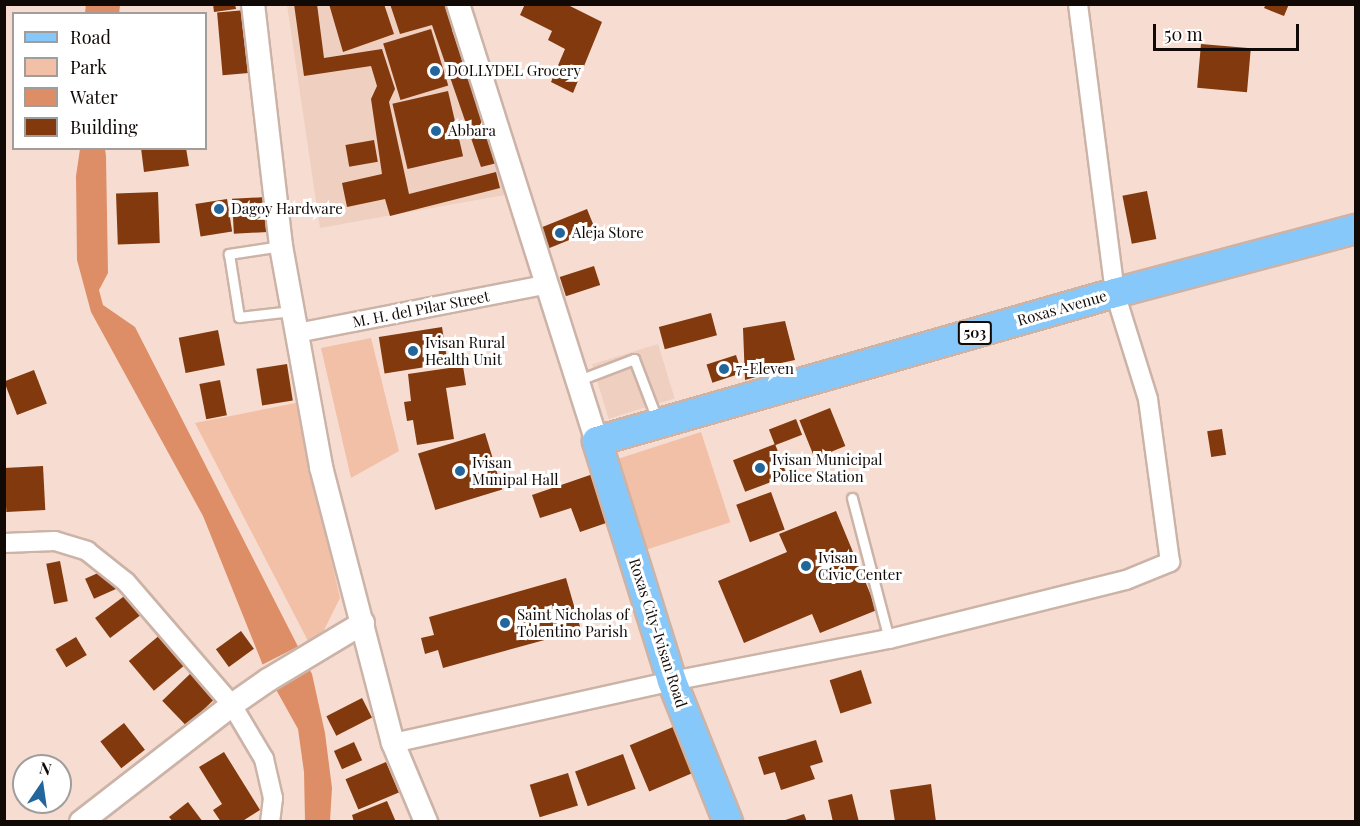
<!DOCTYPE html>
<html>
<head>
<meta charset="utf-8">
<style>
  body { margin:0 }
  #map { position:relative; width:1360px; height:826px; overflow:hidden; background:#f7ddd1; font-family:"Playfair Display",serif }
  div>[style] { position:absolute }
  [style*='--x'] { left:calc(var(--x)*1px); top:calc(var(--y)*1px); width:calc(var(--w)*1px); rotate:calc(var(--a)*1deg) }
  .built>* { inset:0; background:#efcfbf; transform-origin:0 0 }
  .green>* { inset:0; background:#f2bfa7; transform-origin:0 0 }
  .water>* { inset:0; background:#de8e66 }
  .pier>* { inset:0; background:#f7ddd1; transform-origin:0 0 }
  .river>* { height:34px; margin:-17px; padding:0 17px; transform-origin:17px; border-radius:17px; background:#de8e66 }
  .building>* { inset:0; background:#81390d; transform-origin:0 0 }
  .roads { filter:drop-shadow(2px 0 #ccb3a7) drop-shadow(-2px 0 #ccb3a7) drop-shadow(0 2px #ccb3a7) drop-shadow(0 -2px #ccb3a7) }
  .service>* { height:9px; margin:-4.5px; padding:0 4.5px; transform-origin:4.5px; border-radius:4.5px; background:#fff }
  .minor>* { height:18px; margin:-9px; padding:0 9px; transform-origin:9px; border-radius:9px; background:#fff }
  .tertiary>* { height:22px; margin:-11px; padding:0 11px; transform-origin:11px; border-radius:11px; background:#fff }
  .primary>* { height:28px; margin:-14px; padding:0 14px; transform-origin:14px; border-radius:14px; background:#87c8fa }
  .dots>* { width:16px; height:16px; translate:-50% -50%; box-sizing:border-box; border:3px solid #fff; border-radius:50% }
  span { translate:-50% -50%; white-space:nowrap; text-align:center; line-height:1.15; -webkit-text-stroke:6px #fff; paint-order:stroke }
  .shield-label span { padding:2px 4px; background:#fff; border:2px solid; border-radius:4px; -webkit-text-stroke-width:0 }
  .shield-label { font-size:14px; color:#110906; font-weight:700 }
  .poi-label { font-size:15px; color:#110906 }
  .left { translate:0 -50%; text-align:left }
  .street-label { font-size:15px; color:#110906 }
  .frame { position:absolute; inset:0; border:6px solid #110906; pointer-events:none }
  .legend { position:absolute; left:12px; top:12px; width:195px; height:138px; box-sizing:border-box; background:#fff; border:2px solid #a09d9b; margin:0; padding:8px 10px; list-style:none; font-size:18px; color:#110906 }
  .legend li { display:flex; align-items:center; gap:12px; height:30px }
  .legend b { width:30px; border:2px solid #a09d9b }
  .north { position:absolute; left:12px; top:754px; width:60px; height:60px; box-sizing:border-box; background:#fff; border:2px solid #a09d9b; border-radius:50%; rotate:13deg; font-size:16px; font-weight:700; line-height:24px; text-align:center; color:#110906 }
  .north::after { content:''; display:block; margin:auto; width:21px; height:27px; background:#22669b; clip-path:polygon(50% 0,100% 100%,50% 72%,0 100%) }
  .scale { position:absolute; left:1153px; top:24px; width:146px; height:27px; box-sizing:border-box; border:3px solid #110906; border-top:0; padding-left:8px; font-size:18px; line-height:21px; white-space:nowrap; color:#110906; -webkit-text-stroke:4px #fff; paint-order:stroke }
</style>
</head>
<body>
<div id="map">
  <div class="built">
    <i style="clip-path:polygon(287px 5px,449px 5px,510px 194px,320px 228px)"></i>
    <i style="left:658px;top:344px;width:57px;height:69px;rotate:73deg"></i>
  </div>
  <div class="green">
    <i style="clip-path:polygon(371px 338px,399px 451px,351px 478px,321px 348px)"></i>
    <i style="clip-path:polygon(296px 403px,340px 598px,323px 632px,308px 641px,195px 423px)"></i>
    <i style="left:701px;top:432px;width:95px;height:95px;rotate:72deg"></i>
  </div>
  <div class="water">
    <i style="clip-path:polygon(80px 149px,105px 149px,106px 156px,108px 273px,99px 290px,103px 305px,135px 327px,312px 674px,325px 733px,332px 788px,330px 821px,305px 821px,304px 772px,298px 729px,264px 668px,203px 516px,91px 312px,77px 260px,76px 176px)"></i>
  </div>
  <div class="pier">
    <i style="left:301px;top:645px;width:27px;height:47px;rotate:63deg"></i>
  </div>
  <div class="river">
    <i style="--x:102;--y:14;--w:10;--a:-84"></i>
  </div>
  <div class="building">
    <i style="clip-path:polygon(213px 4px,235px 4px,236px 9px,214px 12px)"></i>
    <i style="clip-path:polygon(294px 4px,317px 4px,324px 58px,382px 49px,395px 89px,389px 102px,409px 194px,496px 172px,500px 188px,390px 216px,385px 199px,347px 207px,342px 183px,382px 174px,371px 99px,377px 86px,371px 66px,304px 76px)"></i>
    <i style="clip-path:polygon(329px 4px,384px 4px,394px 34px,343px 52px)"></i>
    <i style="clip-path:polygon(390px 4px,453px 4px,458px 28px,452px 30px,497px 163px,481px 167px,432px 25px,400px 34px)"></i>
    <i style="clip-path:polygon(525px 4px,566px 4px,602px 22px,573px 93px,551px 82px,565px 49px,548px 40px,552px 31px,520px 15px)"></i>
    <i style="clip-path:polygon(1266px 4px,1289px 4px,1284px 16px,1264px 8px)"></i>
    <i style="left:246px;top:10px;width:63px;height:29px;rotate:85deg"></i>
    <i style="left:431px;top:29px;width:59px;height:50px;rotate:73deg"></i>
    <i style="left:1201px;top:44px;width:50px;height:44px;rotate:5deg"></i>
    <i style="left:448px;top:91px;width:67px;height:57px;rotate:77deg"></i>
    <i style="left:374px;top:140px;width:22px;height:29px;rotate:80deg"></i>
    <i style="clip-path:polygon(141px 148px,186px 148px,189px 166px,144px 172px)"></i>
    <i style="left:1147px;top:191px;width:49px;height:25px;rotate:79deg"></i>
    <i style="left:158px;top:192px;width:51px;height:42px;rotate:88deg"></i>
    <i style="left:266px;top:197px;width:35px;height:34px;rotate:87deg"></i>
    <i style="left:227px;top:199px;width:33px;height:32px;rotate:81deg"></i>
    <i style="left:587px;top:209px;width:22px;height:54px;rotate:68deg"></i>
    <i style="left:594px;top:266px;width:20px;height:36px;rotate:72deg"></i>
    <i style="left:711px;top:313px;width:23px;height:54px;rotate:75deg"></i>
    <i style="clip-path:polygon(785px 321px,795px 360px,781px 363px,782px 370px,745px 380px,743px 328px)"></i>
    <i style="left:442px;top:327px;width:37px;height:64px;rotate:81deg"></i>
    <i style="left:218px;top:330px;width:36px;height:40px;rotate:79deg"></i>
    <i style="left:736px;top:355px;width:19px;height:31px;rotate:72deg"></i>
    <i style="left:287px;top:364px;width:37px;height:31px;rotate:81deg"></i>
    <i style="clip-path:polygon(463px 366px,466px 385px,446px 388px,454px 439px,417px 445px,413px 420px,407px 421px,404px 402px,411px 401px,408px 374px)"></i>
    <i style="left:34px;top:370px;width:36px;height:32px;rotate:69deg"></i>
    <i style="left:220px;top:380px;width:36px;height:21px;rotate:79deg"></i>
    <i style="left:830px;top:408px;width:41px;height:33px;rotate:68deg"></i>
    <i style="left:796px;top:419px;width:17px;height:29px;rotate:69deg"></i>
    <i style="left:1222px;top:429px;width:26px;height:15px;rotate:81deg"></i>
    <i style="left:485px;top:433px;width:59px;height:70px;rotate:73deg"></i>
    <i style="left:775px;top:444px;width:34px;height:45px;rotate:69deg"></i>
    <i style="left:43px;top:466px;width:44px;height:39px;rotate:87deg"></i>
    <i style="clip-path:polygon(593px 474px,609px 522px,580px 532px,571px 508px,540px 518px,532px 495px)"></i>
    <i style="left:771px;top:492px;width:40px;height:37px;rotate:70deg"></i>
    <i style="clip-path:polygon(836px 511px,877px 610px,820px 633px,812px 614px,744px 643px,718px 581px,787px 552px,779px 534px)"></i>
    <i style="left:60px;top:561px;width:41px;height:14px;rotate:79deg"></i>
    <i style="left:107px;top:569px;width:22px;height:24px;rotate:66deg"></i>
    <i style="clip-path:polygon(566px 578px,581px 630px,443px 668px,438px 650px,425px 654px,421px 638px,434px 635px,429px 617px)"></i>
    <i style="left:127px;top:594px;width:25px;height:40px;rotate:53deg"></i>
    <i style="left:241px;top:631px;width:22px;height:31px;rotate:54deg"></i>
    <i style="left:161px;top:634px;width:39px;height:42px;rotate:50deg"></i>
    <i style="left:76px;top:637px;width:21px;height:24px;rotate:59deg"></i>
    <i style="left:861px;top:670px;width:35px;height:33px;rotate:72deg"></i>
    <i style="left:191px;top:673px;width:35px;height:40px;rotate:46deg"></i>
    <i style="left:362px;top:698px;width:22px;height:40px;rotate:63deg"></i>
    <i style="left:124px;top:723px;width:34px;height:30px;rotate:52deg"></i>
    <i style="left:673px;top:727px;width:50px;height:47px;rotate:67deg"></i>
    <i style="clip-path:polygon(816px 740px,823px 762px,810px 766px,815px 779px,781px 790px,775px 772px,764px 775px,758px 757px)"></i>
    <i style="left:354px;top:742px;width:20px;height:22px;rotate:66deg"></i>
    <i style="clip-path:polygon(224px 752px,260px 810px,241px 822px,221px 822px,213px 810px,222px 804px,199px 767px)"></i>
    <i style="left:623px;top:754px;width:37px;height:51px;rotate:70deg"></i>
    <i style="left:386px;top:762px;width:33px;height:44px;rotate:67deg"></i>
    <i style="left:568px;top:773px;width:34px;height:40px;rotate:73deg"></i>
    <i style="clip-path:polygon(931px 784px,936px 822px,895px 822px,890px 790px)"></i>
    <i style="clip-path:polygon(852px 794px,859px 822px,833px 822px,828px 800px)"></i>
    <i style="clip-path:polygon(387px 801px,396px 822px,354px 822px,352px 815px)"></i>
    <i style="clip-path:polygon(188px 802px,203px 822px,173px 822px,169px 817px)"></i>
    <i style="clip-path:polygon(804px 814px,807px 822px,782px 822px,782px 821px)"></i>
  </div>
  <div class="roads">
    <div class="service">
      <i style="--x:281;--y:246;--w:53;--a:171.3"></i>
      <i style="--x:229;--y:254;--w:64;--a:81"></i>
      <i style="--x:239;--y:317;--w:53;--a:-6.5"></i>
      <i style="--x:579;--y:380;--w:59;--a:-20.9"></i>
      <i style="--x:634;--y:359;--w:67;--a:69.1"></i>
      <i style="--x:852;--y:498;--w:146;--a:75.3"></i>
    </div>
    <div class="minor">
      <i style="--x:297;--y:333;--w:253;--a:-11"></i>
      <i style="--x:4;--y:543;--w:51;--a:-2.2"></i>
      <i style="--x:55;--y:541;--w:34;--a:17"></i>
      <i style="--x:87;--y:551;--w:50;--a:38.5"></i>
      <i style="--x:126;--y:582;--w:162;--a:49.2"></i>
      <i style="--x:232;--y:705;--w:63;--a:59.3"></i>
      <i style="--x:264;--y:759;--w:40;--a:77"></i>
      <i style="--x:273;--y:798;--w:24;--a:97"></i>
      <i style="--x:393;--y:743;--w:286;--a:-12.5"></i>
      <i style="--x:672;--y:681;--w:221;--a:-11"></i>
      <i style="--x:889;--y:639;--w:244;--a:-14"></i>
      <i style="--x:1126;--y:580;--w:48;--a:-22.2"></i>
      <i style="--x:1170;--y:562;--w:164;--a:-97.7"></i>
      <i style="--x:1148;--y:399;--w:111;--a:-107.3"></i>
      <i style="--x:1115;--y:293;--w:291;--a:-97.3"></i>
    </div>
    <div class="tertiary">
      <i style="--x:253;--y:4;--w:244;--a:83.4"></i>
      <i style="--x:281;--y:246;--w:225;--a:79.7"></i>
      <i style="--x:321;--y:467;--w:285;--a:75.4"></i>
      <i style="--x:393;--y:743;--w:86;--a:67.3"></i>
      <i style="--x:458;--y:4;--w:459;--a:72.4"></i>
      <i style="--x:81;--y:822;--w:191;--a:-37.8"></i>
      <i style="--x:232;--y:705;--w:44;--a:-34.8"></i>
      <i style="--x:268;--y:680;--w:111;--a:-31"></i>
    </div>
    <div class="primary">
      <i style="--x:728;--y:822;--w:152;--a:-111.7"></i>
      <i style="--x:672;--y:681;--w:251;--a:-107.4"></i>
      <i style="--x:597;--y:441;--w:539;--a:-15.95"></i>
      <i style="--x:1115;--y:293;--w:249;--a:-14.9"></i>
    </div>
  </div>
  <div class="dots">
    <i style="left:435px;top:71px;background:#22669b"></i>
    <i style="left:436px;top:131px;background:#22669b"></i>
    <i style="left:219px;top:209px;background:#22669b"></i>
    <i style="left:560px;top:233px;background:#22669b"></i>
    <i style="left:413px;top:351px;background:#22669b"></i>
    <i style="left:724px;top:369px;background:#22669b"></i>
    <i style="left:760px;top:468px;background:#22669b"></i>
    <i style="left:460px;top:471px;background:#22669b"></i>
    <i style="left:806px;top:566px;background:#22669b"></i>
    <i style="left:505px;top:623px;background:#22669b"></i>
  </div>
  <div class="shield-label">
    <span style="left:975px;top:333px">503</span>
  </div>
  <div class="poi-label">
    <span class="left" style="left:447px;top:71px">DOLLYDEL Grocery</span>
    <span class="left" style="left:448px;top:131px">Abbara</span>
    <span class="left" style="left:231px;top:209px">Dagoy Hardware</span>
    <span class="left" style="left:572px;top:233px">Aleja Store</span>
    <span class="left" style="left:425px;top:351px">Ivisan Rural<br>Health Unit</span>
    <span class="left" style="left:736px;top:369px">7-Eleven</span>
    <span class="left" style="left:772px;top:468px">Ivisan Municipal<br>Police Station</span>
    <span class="left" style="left:472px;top:471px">Ivisan<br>Munipal Hall</span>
    <span class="left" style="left:818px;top:566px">Ivisan<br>Civic Center</span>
    <span class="left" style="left:517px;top:623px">Saint Nicholas of<br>Tolentino Parish</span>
  </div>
  <div class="street-label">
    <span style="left:1062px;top:308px;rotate:-16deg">Roxas Avenue</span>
    <span style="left:421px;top:309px;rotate:-11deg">M. H. del Pilar Street</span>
    <span style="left:658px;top:633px;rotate:72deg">Roxas City-Ivisan Road</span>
  </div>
  <div class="frame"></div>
  <ul class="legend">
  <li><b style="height:8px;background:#87c8fa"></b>Road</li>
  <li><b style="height:16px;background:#f2bfa7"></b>Park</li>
  <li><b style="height:16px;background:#de8e66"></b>Water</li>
  <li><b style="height:16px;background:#81390d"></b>Building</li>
  </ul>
  <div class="north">N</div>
  <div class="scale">50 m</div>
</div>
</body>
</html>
